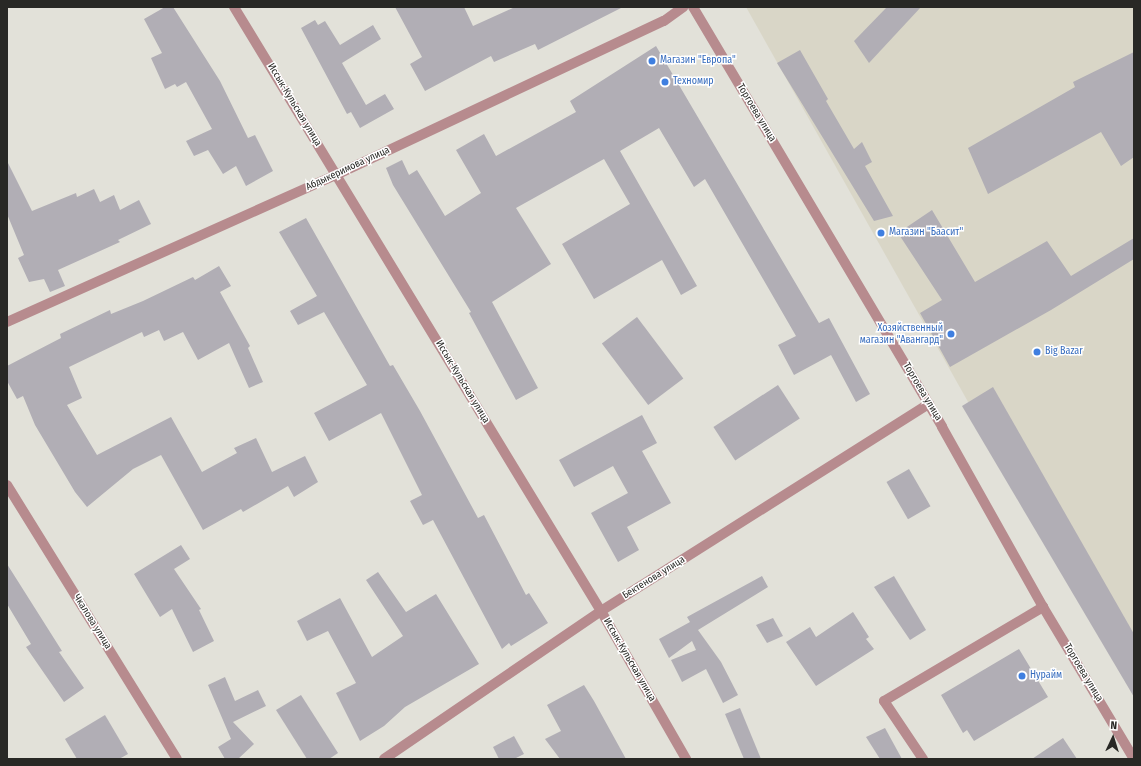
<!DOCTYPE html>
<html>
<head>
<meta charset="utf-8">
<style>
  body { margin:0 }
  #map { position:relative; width:1141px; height:766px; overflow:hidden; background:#e2e1d9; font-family:"Fira Sans Condensed",sans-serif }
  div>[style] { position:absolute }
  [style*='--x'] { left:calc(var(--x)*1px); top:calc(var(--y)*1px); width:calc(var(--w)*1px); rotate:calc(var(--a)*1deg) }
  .built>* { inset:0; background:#d9d6c7 }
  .building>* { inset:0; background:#b1aeb5; transform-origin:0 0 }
  .service>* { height:10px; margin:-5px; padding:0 5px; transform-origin:5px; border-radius:5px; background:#b78b8e }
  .minor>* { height:10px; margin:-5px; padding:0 5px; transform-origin:5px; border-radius:5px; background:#b78b8e }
  .dots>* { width:11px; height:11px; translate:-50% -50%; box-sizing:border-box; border:2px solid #fff; border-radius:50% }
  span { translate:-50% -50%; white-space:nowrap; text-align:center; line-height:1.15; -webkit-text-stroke:3px #fff; paint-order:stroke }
  .shop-label { font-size:10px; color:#366cbe }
  .left { translate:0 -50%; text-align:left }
  .right { translate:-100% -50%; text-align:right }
  .street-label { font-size:10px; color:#282825 }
  .frame { position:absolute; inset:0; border:8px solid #282825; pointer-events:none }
  .north { position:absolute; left:1093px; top:718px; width:40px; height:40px; -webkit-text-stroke:3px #fff; paint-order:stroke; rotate:4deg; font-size:11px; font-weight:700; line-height:16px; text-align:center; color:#282825 }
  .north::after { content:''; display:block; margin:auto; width:14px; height:18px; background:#282825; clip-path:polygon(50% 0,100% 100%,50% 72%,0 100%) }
</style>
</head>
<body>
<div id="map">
  <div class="built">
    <i style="clip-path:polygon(746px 7px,1134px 7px,1134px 697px)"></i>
  </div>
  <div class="building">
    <i style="clip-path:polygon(165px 7px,173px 7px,220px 81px,248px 138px,255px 135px,273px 171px,246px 186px,236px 166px,223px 174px,208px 150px,194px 156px,186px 141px,212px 129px,186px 82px,177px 87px,175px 84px,165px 89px,151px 58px,162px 53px,144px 19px)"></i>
    <i style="clip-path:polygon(395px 7px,464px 7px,473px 26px,515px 7px,623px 7px,538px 50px,535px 44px,494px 62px,491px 56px,425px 91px,410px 64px,422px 57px)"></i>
    <i style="clip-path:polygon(887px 7px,921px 7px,869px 63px,854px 41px)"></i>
    <i style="clip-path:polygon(315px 20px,318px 25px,325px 21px,340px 45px,373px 25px,381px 39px,342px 63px,366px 105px,385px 94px,394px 109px,360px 128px,351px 112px,347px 114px,301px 28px)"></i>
    <i style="clip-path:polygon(656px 46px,819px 323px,829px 318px,870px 394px,856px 402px,831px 355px,794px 375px,778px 345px,796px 336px,705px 179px,694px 187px,659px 128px,620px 151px,697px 286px,681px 295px,662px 260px,594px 299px,562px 244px,630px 204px,604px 159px,516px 208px,551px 264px,492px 302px,538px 388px,516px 400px,469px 313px,471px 312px,393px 185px,386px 168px,402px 160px,409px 175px,417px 170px,445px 216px,481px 193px,456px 150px,484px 134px,496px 156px,576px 112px,570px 101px)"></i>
    <i style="clip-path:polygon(800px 50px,828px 99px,826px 101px,854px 149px,862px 142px,872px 162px,865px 166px,893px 216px,874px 221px,777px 63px)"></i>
    <i style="clip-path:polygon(1134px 52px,1134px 157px,1121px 166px,1101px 132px,988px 194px,968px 148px,1075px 87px,1073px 82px)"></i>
    <i style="clip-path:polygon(7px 161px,32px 211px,76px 193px,77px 197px,94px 189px,100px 202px,114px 195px,120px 210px,139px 200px,151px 224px,118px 240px,120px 242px,58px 270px,65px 286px,50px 292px,44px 279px,29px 282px,18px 258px,24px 255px,7px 214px)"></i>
    <i style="clip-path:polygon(932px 210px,975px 282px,1047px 241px,1071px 276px,1134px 238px,1134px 259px,1051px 310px,950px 367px,920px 313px,942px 300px,898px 233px)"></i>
    <i style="clip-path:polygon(306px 218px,390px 366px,393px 365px,420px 411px,478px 518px,484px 515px,526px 595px,529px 593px,548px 623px,511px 646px,509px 643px,502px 649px,433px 520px,423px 525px,410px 501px,422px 495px,381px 413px,329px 441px,314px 413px,367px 385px,324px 312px,298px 325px,290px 311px,317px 296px,279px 232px)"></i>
    <i style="clip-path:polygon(219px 266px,231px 286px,220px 292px,250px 346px,248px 348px,263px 382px,249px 388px,229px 343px,198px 360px,183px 332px,164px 341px,159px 330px,144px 337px,142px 332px,69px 367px,82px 398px,67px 405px,97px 455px,171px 417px,202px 472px,237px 453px,234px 448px,256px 438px,272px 472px,305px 456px,318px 482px,294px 497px,288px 486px,243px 512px,241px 509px,203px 530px,161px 455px,133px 469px,87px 507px,75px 492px,35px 425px,23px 396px,17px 399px,7px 381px,7px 366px,61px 338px,60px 334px,110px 310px,111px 314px,143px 301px,193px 277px,195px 280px)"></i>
    <i style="left:637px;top:317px;width:77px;height:44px;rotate:53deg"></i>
    <i style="left:778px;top:385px;width:40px;height:77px;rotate:57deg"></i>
    <i style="clip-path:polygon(993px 387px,1134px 634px,1134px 697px,962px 406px)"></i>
    <i style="clip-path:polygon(642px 415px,657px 443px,642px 451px,671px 503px,627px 527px,639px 550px,618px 562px,591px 513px,628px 493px,613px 466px,574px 487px,559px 460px)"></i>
    <i style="left:909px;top:469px;width:43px;height:26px;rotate:60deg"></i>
    <i style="clip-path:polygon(181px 545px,190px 559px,174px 569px,201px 609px,199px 610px,214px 641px,193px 652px,172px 609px,160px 617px,134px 574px)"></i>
    <i style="clip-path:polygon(7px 564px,62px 651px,59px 652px,84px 688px,64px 702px,26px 647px,31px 644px,7px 604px)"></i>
    <i style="clip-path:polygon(378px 572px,406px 612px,436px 594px,479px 664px,405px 707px,384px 726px,360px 741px,336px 693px,356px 683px,328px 631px,307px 641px,297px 621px,340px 598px,372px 657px,403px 636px,366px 580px)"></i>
    <i style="clip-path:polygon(762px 576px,768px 587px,698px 630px,721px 662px,738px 695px,723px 703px,706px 669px,682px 682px,671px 660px,696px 650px,692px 641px,669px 658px,659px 639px,690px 622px,687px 617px)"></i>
    <i style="clip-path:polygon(894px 576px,926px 630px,910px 640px,874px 587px)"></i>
    <i style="clip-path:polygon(853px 612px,869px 637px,866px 639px,874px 649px,816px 686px,786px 642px,810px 627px,816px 637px)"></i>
    <i style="clip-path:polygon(773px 618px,783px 636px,767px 643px,756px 625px)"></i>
    <i style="clip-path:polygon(1019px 649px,1048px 697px,974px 741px,967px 730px,963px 733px,941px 695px)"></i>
    <i style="clip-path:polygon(225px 677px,235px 701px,258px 690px,266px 706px,233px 722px,254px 744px,238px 759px,225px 759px,218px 747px,231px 739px,208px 685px)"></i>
    <i style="clip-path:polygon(584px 685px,594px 701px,626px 759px,560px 759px,545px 739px,561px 731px,547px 705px)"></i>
    <i style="clip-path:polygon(301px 695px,338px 753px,329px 759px,307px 759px,276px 710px)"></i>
    <i style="clip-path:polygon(740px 708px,761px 759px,744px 759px,725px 714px)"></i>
    <i style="clip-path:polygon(105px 715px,128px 754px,119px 759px,77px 759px,65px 739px)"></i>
    <i style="clip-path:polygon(885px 728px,902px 759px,880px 759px,866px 737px)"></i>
    <i style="clip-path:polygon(514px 736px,524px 754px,514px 759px,499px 759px,493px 747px)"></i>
    <i style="clip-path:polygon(1063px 738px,1077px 759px,1032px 759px)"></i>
  </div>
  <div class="service">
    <i style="--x:923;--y:759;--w:70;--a:-123.9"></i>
    <i style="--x:884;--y:701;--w:185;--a:-30.6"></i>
  </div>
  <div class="minor">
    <i style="--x:234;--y:7;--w:707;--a:58.72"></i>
    <i style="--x:601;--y:611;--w:171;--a:60.1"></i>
    <i style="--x:693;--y:7;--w:488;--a:59.3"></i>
    <i style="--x:942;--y:427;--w:206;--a:60.7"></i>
    <i style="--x:1043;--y:607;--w:177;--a:59.1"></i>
    <i style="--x:7;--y:322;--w:360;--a:-24.1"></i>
    <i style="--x:336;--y:175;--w:362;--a:-25.2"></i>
    <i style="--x:664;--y:21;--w:24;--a:-36"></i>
    <i style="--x:7;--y:485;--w:322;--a:58.2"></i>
    <i style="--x:384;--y:759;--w:263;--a:-34.3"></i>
    <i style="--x:601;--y:611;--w:388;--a:-32.3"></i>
  </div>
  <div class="dots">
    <i style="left:652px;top:61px;background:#3f7fe0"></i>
    <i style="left:665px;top:82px;background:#3f7fe0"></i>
    <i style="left:881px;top:233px;background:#3f7fe0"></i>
    <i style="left:951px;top:334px;background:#3f7fe0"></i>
    <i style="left:1037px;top:352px;background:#3f7fe0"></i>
    <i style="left:1022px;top:676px;background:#3f7fe0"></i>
  </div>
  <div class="shop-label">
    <span class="left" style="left:660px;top:61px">Магазин "Европа"</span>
    <span class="left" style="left:673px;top:82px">Техномир</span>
    <span class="left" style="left:889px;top:233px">Магазин "Баасит"</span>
    <span class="right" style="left:943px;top:334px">Хозяйственный<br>магазин "Авангард"</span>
    <span class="left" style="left:1045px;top:352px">Big Bazar</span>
    <span class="left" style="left:1030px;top:676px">Нурайм</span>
  </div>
  <div class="street-label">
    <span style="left:294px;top:105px;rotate:59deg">Иссык-Кульская улица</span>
    <span style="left:756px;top:113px;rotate:59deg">Торгоева улица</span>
    <span style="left:348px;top:169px;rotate:-25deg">Абдыкеримова улица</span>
    <span style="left:462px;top:382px;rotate:59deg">Иссык-Кульская улица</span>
    <span style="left:922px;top:392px;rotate:59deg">Торгоева улица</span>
    <span style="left:654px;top:578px;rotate:-32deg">Бектенова улица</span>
    <span style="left:92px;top:622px;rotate:58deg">Чкалова улица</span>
    <span style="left:629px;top:660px;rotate:60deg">Иссык-Кульская улица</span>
    <span style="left:1083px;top:673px;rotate:59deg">Торгоева улица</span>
  </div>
  <div class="frame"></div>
  <div class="north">N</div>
</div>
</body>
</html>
